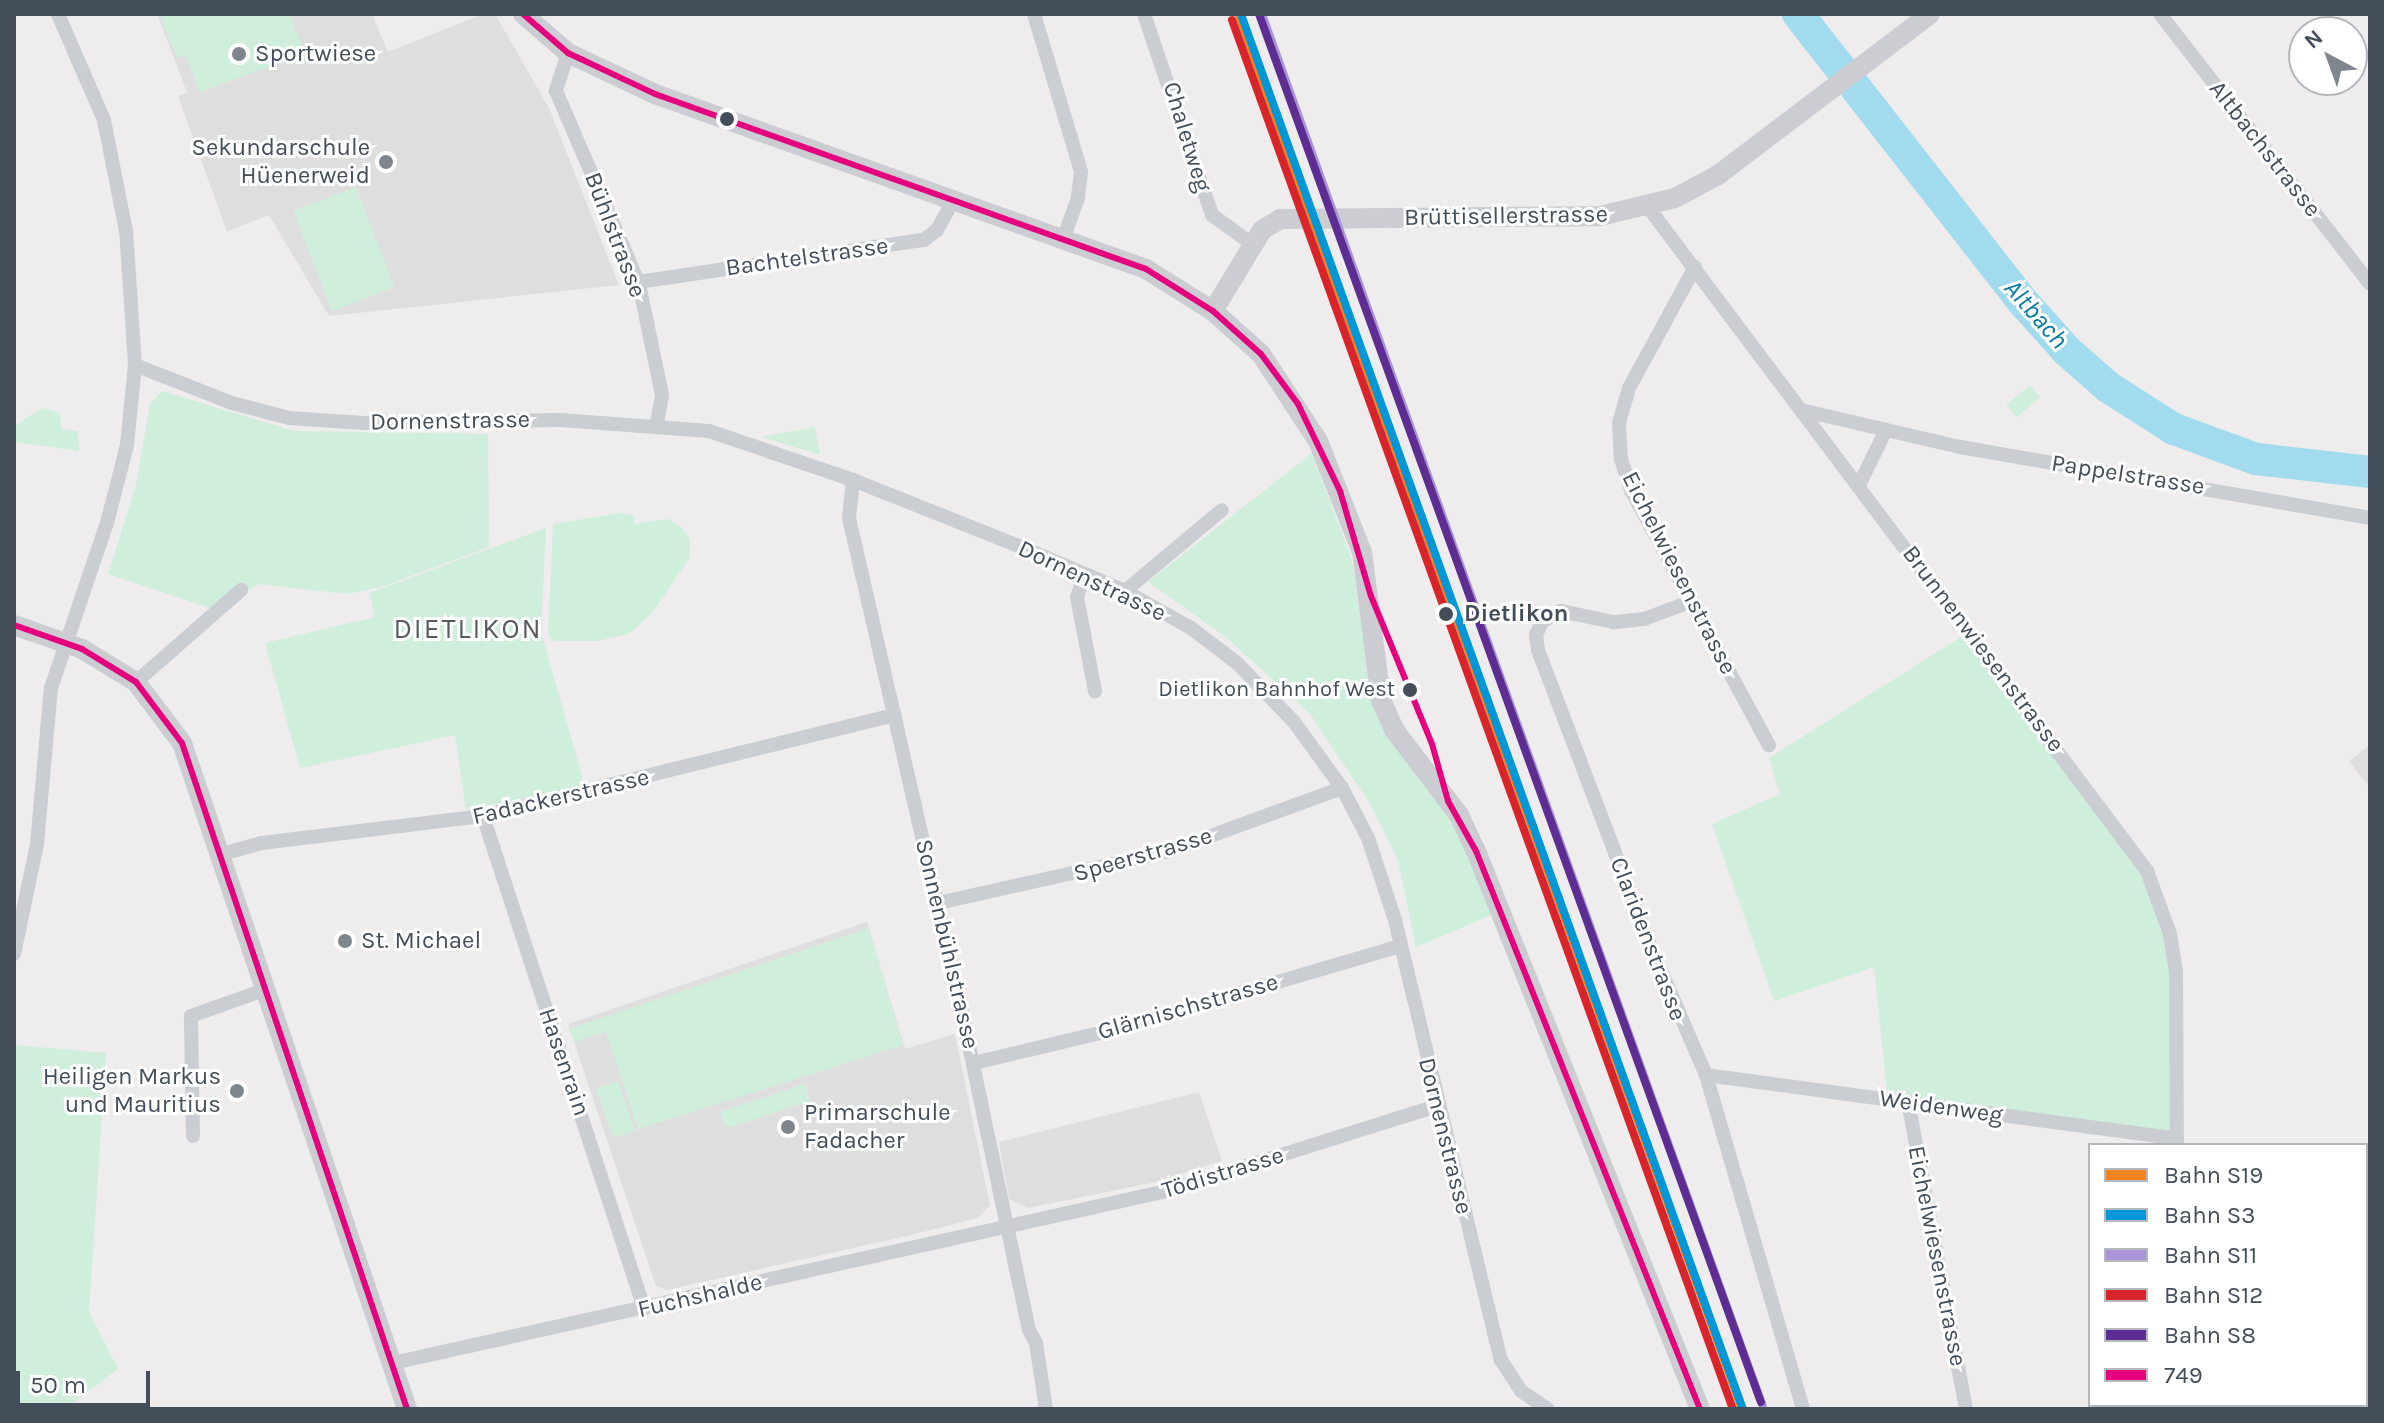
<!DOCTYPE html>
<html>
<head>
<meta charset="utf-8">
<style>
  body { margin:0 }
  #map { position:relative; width:2384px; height:1423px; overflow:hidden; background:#eeecec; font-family:Karla,sans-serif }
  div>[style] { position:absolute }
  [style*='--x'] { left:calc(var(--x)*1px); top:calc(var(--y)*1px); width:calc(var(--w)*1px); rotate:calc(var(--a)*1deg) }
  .education>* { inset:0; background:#dfdede }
  .green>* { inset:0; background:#cfeedc; transform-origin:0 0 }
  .river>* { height:32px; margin:-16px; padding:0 16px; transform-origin:16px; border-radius:16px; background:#a2daee }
  .street>* { height:14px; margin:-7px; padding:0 7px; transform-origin:7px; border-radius:7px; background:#cacdd1 }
  .secondary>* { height:20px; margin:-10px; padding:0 10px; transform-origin:10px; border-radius:10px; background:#cbcdd2 }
  .bus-1>* { height:6px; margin:-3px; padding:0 3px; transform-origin:3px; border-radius:3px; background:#e5007d }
  .rail-1>* { height:8px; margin:-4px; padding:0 4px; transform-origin:4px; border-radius:4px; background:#f58220 }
  .rail-2>* { height:8px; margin:-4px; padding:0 4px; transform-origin:4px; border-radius:4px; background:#0097d8 }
  .rail-3>* { height:8px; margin:-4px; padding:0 4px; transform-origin:4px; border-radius:4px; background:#aa93d6 }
  .rail-4>* { height:8px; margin:-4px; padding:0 4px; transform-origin:4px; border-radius:4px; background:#d8242b }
  .rail-5>* { height:8px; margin:-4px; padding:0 4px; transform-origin:4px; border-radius:4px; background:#5e2d91 }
  .dots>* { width:22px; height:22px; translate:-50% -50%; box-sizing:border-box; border:4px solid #fff; border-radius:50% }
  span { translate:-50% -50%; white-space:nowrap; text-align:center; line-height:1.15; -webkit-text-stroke:6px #fff; paint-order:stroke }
  .bus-label { font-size:22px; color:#434e5a }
  .right { translate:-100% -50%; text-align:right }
  .poi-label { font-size:24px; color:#434e5a }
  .left { translate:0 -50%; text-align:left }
  .street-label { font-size:24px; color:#434e5a }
  .stop-label { font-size:24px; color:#434e5a; font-weight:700 }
  .water-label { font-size:26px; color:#077aa2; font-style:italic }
  .quarter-label { font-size:28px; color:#585c61; letter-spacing:2px }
  .frame { position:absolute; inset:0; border:16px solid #434e5a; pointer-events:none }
  .legend { position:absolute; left:2088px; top:1143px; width:280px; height:264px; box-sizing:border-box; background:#fff; border:2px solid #b4b8bd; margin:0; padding:10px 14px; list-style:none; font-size:24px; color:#434e5a }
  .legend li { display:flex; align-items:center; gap:16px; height:40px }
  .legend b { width:40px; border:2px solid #b4b8bd }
  .north { position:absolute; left:2288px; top:16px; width:80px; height:80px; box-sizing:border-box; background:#fff; border:2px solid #b4b8bd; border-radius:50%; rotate:319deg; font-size:22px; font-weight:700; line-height:32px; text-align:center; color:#434e5a }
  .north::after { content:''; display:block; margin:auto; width:28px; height:36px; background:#7f858d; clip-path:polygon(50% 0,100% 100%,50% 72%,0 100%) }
  .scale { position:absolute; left:16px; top:1371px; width:134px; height:36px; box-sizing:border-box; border:4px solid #434e5a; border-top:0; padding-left:10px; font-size:24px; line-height:28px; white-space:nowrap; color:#434e5a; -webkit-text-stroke:6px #fff; paint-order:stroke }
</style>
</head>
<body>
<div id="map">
  <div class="education">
    <i style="clip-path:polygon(157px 14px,372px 14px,388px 52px,483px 14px,495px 14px,549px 108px,619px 285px,329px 316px,269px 215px,227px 232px,178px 96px,187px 92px)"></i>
    <i style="clip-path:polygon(2370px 745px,2370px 788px,2349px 761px)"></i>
    <i style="clip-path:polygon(867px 922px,905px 1049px,955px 1034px,990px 1205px,978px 1218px,911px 1235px,667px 1290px,656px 1286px,568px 1024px)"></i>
    <i style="clip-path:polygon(1199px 1092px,1222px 1161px,1156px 1182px,1028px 1208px,1009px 1199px,999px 1142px)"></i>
  </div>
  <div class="green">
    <i style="clip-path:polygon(159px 14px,289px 14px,305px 53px,200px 92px,185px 55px,177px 58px)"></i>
    <i style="left:356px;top:187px;width:107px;height:67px;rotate:69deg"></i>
    <i style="left:2030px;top:385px;width:16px;height:31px;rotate:50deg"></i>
    <i style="clip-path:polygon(162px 391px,294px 431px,488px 434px,489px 547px,381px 587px,347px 594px,259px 584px,216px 610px,108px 574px,136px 485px,150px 404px)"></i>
    <i style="clip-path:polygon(42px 408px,60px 413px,61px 429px,78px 431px,79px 451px,14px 442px,14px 426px)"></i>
    <i style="clip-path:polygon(815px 427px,820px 455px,762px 437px,814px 427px)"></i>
    <i style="clip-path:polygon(1312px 453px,1352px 561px,1370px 685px,1453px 820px,1496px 913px,1416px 947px,1398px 860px,1371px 805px,1310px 714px,1226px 637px,1148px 582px)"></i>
    <i style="clip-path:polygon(619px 513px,633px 515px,634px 524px,668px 519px,681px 527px,690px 539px,690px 557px,653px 612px,630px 633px,598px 641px,554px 641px,548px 635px,553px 524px)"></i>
    <i style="clip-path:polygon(546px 528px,541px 632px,582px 776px,579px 787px,466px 810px,455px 735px,300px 768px,265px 643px,375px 617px,369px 593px)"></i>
    <i style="clip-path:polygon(1969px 632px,2130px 843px,2170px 934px,2177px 1139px,1888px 1100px,1874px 967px,1774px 1001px,1712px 824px,1780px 794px,1769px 758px)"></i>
    <i style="clip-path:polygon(869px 928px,903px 1045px,638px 1129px,606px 1032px,574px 1042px,569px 1029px)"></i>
    <i style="clip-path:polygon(14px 1045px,106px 1053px,89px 1312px,118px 1369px,65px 1409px,14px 1409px)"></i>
    <i style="left:618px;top:1081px;width:52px;height:23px;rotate:71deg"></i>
    <i style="clip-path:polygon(805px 1084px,810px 1101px,731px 1127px,724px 1124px,720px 1112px)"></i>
  </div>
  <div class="river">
    <i style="--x:1798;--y:14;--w:367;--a:52"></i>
    <i style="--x:2024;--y:303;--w:64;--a:48.1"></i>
    <i style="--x:2067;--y:351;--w:55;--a:41.3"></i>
    <i style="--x:2108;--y:387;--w:78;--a:32.5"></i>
    <i style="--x:2174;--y:429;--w:87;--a:20.1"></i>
    <i style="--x:2256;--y:459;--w:115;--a:6.5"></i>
  </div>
  <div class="street">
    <i style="--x:1034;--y:14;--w:165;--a:73.4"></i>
    <i style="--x:1081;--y:172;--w:26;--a:97"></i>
    <i style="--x:1078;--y:198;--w:45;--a:109.7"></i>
    <i style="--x:1144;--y:14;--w:212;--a:71.3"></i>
    <i style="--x:1212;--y:215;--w:49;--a:35.9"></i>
    <i style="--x:2160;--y:14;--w:342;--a:52.1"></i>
    <i style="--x:568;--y:53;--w:40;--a:108"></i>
    <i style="--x:556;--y:91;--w:210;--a:66.7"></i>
    <i style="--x:639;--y:284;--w:113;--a:78.3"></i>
    <i style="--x:662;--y:395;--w:29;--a:100"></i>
    <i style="--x:1648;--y:207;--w:831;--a:53.07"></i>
    <i style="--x:2147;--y:871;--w:67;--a:69.9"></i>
    <i style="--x:2170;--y:934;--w:38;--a:81"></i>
    <i style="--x:2176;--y:972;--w:173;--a:89.7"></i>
    <i style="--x:1695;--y:267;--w:138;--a:118.6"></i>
    <i style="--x:1629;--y:388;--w:37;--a:106"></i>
    <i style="--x:1619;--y:424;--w:35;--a:87"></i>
    <i style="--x:1621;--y:459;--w:35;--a:72"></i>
    <i style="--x:1632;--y:492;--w:288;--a:61.6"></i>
    <i style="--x:638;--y:282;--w:289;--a:-8.4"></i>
    <i style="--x:924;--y:240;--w:16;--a:-38"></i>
    <i style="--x:937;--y:230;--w:35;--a:-61"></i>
    <i style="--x:135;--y:365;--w:104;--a:21.4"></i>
    <i style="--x:232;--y:403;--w:59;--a:14.7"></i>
    <i style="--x:289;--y:418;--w:75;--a:3.8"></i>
    <i style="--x:364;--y:423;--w:197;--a:-0.9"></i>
    <i style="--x:561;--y:420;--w:148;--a:4.3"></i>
    <i style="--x:709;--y:431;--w:152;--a:18.8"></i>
    <i style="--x:853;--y:480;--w:186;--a:21.7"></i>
    <i style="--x:1026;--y:549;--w:108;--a:23"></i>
    <i style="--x:1125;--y:591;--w:76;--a:29.3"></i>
    <i style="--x:1191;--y:628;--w:58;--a:37.3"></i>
    <i style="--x:1237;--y:663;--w:82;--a:46"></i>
    <i style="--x:1294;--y:722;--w:82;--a:54"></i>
    <i style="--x:1342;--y:788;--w:56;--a:62.5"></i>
    <i style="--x:1368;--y:838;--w:86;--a:71.8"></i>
    <i style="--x:1395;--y:920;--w:453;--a:76.5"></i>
    <i style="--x:1501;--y:1360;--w:37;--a:57"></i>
    <i style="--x:1521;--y:1391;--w:32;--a:34"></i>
    <i style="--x:1805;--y:411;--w:159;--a:13.1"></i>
    <i style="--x:1960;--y:447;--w:416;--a:9.8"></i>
    <i style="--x:853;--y:480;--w:38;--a:96"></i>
    <i style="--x:849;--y:518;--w:478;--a:77.1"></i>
    <i style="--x:956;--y:984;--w:354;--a:78.1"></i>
    <i style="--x:1029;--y:1330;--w:15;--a:62"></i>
    <i style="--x:1036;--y:1343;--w:67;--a:81.4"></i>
    <i style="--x:1860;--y:483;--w:57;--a:-63.9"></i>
    <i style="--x:1085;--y:574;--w:24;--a:109"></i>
    <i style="--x:1077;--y:597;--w:96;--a:79.2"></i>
    <i style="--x:1125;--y:591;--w:126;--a:-39.9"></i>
    <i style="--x:1692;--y:601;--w:51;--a:159.4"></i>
    <i style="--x:1644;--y:619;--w:31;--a:174"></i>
    <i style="--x:1613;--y:622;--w:53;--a:-168.1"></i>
    <i style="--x:1561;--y:611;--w:22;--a:150"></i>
    <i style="--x:1542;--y:622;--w:14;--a:115"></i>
    <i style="--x:1536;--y:635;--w:15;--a:82"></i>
    <i style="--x:1538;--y:650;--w:310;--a:69.2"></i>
    <i style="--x:1648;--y:940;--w:147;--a:66.8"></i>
    <i style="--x:1706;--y:1075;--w:348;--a:73.8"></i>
    <i style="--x:136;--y:682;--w:140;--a:-41.2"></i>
    <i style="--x:483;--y:816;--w:518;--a:71.88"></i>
    <i style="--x:222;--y:854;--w:41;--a:-15.4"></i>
    <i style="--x:262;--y:843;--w:223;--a:-7"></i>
    <i style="--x:483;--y:816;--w:424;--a:-13.8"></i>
    <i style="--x:938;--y:903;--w:235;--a:-12.6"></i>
    <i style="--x:1167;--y:852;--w:186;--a:-20.1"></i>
    <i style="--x:14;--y:954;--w:112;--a:-78.2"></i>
    <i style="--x:37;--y:844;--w:157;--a:-84.9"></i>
    <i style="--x:51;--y:688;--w:174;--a:-71.3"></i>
    <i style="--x:107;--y:523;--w:81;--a:-75.6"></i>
    <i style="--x:127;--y:445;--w:80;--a:-84.3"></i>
    <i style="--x:135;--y:365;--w:134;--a:-93.8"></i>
    <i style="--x:126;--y:231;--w:113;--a:-101.2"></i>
    <i style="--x:104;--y:120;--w:116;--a:-113.5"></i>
    <i style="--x:974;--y:1063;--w:155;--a:-13.4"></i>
    <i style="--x:1125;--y:1027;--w:287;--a:-16.4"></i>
    <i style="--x:1706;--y:1075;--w:475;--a:7.7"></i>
    <i style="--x:1908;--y:1102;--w:312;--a:79.3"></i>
    <i style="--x:193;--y:1136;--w:120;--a:-91"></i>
    <i style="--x:191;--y:1016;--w:81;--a:-19.6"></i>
    <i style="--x:2366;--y:1357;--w:4;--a:0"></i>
    <i style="--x:393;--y:1363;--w:793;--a:-12.53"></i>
    <i style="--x:1167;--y:1191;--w:282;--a:-17.5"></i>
    <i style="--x:2175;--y:1405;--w:4;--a:90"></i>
  </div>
  <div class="secondary">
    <i style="--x:523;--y:14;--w:60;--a:40.9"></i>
    <i style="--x:568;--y:53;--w:96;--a:25.2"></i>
    <i style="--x:655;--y:94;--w:521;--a:19.62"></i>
    <i style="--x:1146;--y:269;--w:79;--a:32.1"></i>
    <i style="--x:1213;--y:311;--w:64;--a:41.9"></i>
    <i style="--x:1261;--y:354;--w:104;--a:56.8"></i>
    <i style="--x:1318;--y:441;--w:119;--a:68.4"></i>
    <i style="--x:1362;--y:552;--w:149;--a:82.7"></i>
    <i style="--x:1381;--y:700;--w:34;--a:66"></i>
    <i style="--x:1395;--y:731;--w:106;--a:52.7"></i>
    <i style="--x:1459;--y:815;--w:40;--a:65"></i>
    <i style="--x:1476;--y:851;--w:601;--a:68.13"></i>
    <i style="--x:1213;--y:311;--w:95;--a:-58.8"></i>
    <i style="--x:1262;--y:230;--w:21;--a:-31"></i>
    <i style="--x:1280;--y:219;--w:320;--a:-0.5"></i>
    <i style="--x:1600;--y:216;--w:77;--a:-13.5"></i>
    <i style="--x:1675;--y:198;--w:49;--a:-28.1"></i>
    <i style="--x:1718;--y:175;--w:266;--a:-37.2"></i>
    <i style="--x:14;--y:625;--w:72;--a:19.4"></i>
    <i style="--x:82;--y:649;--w:63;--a:31.4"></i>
    <i style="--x:136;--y:682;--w:76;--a:53"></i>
    <i style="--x:182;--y:743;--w:703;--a:71.33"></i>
  </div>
  <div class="bus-1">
    <i style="--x:523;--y:14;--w:60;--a:40.9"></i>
    <i style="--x:568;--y:53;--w:96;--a:25.2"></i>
    <i style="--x:655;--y:94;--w:521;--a:19.62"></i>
    <i style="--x:1146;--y:269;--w:79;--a:32.1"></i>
    <i style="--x:1213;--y:311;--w:64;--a:41.9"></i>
    <i style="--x:1261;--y:354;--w:62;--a:53.5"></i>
    <i style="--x:1298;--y:404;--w:97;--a:64.2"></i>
    <i style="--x:1340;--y:491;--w:109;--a:73.6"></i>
    <i style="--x:1371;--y:596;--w:160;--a:67.6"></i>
    <i style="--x:1432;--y:744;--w:59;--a:74.3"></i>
    <i style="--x:1448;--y:801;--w:57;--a:60.8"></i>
    <i style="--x:1476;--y:851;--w:601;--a:68.13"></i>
    <i style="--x:14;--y:625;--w:72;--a:19.4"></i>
    <i style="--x:82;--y:649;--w:63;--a:31.4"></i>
    <i style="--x:136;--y:682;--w:76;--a:53"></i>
    <i style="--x:182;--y:743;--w:703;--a:71.33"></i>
  </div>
  <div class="rail-1">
    <i style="--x:1238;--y:14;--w:1483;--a:70.14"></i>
  </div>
  <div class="rail-2">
    <i style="--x:1242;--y:17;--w:1479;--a:70.21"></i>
  </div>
  <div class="rail-3">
    <i style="--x:1262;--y:14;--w:1479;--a:70.21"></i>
  </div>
  <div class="rail-4">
    <i style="--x:1232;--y:20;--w:1477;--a:70.17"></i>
  </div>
  <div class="rail-5">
    <i style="--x:1259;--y:14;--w:1476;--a:70.12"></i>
  </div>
  <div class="dots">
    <i style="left:239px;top:54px;background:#7f858d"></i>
    <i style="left:727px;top:119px;background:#434e5a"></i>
    <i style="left:386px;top:162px;background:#7f858d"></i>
    <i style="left:1446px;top:614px;background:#434e5a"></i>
    <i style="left:1410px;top:690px;background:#434e5a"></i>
    <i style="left:345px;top:941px;background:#7f858d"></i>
    <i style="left:237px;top:1091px;background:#7f858d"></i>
    <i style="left:788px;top:1127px;background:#7f858d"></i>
  </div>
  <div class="bus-label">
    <span class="right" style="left:1395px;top:690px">Dietlikon Bahnhof West</span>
  </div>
  <div class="poi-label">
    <span class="left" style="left:255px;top:54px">Sportwiese</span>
    <span class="right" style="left:370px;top:162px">Sekundarschule<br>Hüenerweid</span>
    <span class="left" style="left:361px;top:941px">St. Michael</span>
    <span class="right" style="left:221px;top:1091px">Heiligen Markus<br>und Mauritius</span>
    <span class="left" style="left:804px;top:1127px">Primarschule<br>Fadacher</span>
  </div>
  <div class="street-label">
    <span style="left:1187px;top:137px;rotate:73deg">Chaletweg</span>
    <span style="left:2265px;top:149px;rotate:52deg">Altbachstrasse</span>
    <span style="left:1506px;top:216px;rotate:-1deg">Brüttisellerstrasse</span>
    <span style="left:615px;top:235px;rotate:69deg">Bühlstrasse</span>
    <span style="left:807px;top:257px;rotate:-8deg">Bachtelstrasse</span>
    <span style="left:450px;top:421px;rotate:-1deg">Dornenstrasse</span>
    <span style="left:2128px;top:475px;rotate:9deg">Pappelstrasse</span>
    <span style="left:1679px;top:573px;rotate:63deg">Eichelwiesenstrasse</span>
    <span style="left:1092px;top:581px;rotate:25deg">Dornenstrasse</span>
    <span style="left:1983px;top:649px;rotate:53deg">Brunnenwiesenstrasse</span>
    <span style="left:561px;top:797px;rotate:-13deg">Fadackerstrasse</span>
    <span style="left:1143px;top:855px;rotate:-16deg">Speerstrasse</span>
    <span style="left:1648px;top:939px;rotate:69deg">Claridenstrasse</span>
    <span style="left:947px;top:944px;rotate:77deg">Sonnenbühlstrasse</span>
    <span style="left:1188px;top:1007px;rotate:-16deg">Glärnischstrasse</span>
    <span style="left:564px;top:1062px;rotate:71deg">Hasenrain</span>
    <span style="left:1941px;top:1107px;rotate:8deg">Weidenweg</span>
    <span style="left:1445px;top:1136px;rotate:76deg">Dornenstrasse</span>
    <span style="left:1223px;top:1173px;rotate:-17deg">Tödistrasse</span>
    <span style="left:1937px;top:1256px;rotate:79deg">Eichelwiesenstrasse</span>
    <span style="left:700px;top:1296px;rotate:-13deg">Fuchshalde</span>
  </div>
  <div class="stop-label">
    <span class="left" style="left:1464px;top:614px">Dietlikon</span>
  </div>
  <div class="water-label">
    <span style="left:2036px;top:314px;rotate:49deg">Altbach</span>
  </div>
  <div class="quarter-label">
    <span style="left:468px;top:629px">DIETLIKON</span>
  </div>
  <div class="frame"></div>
  <ul class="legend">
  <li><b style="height:10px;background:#f58220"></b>Bahn S19</li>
  <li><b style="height:10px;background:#0097d8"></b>Bahn S3</li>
  <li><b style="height:10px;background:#aa93d6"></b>Bahn S11</li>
  <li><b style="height:10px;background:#d8242b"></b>Bahn S12</li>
  <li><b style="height:10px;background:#5e2d91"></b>Bahn S8</li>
  <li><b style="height:10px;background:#e5007d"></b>749</li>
  </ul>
  <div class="north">N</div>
  <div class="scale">50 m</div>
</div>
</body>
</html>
